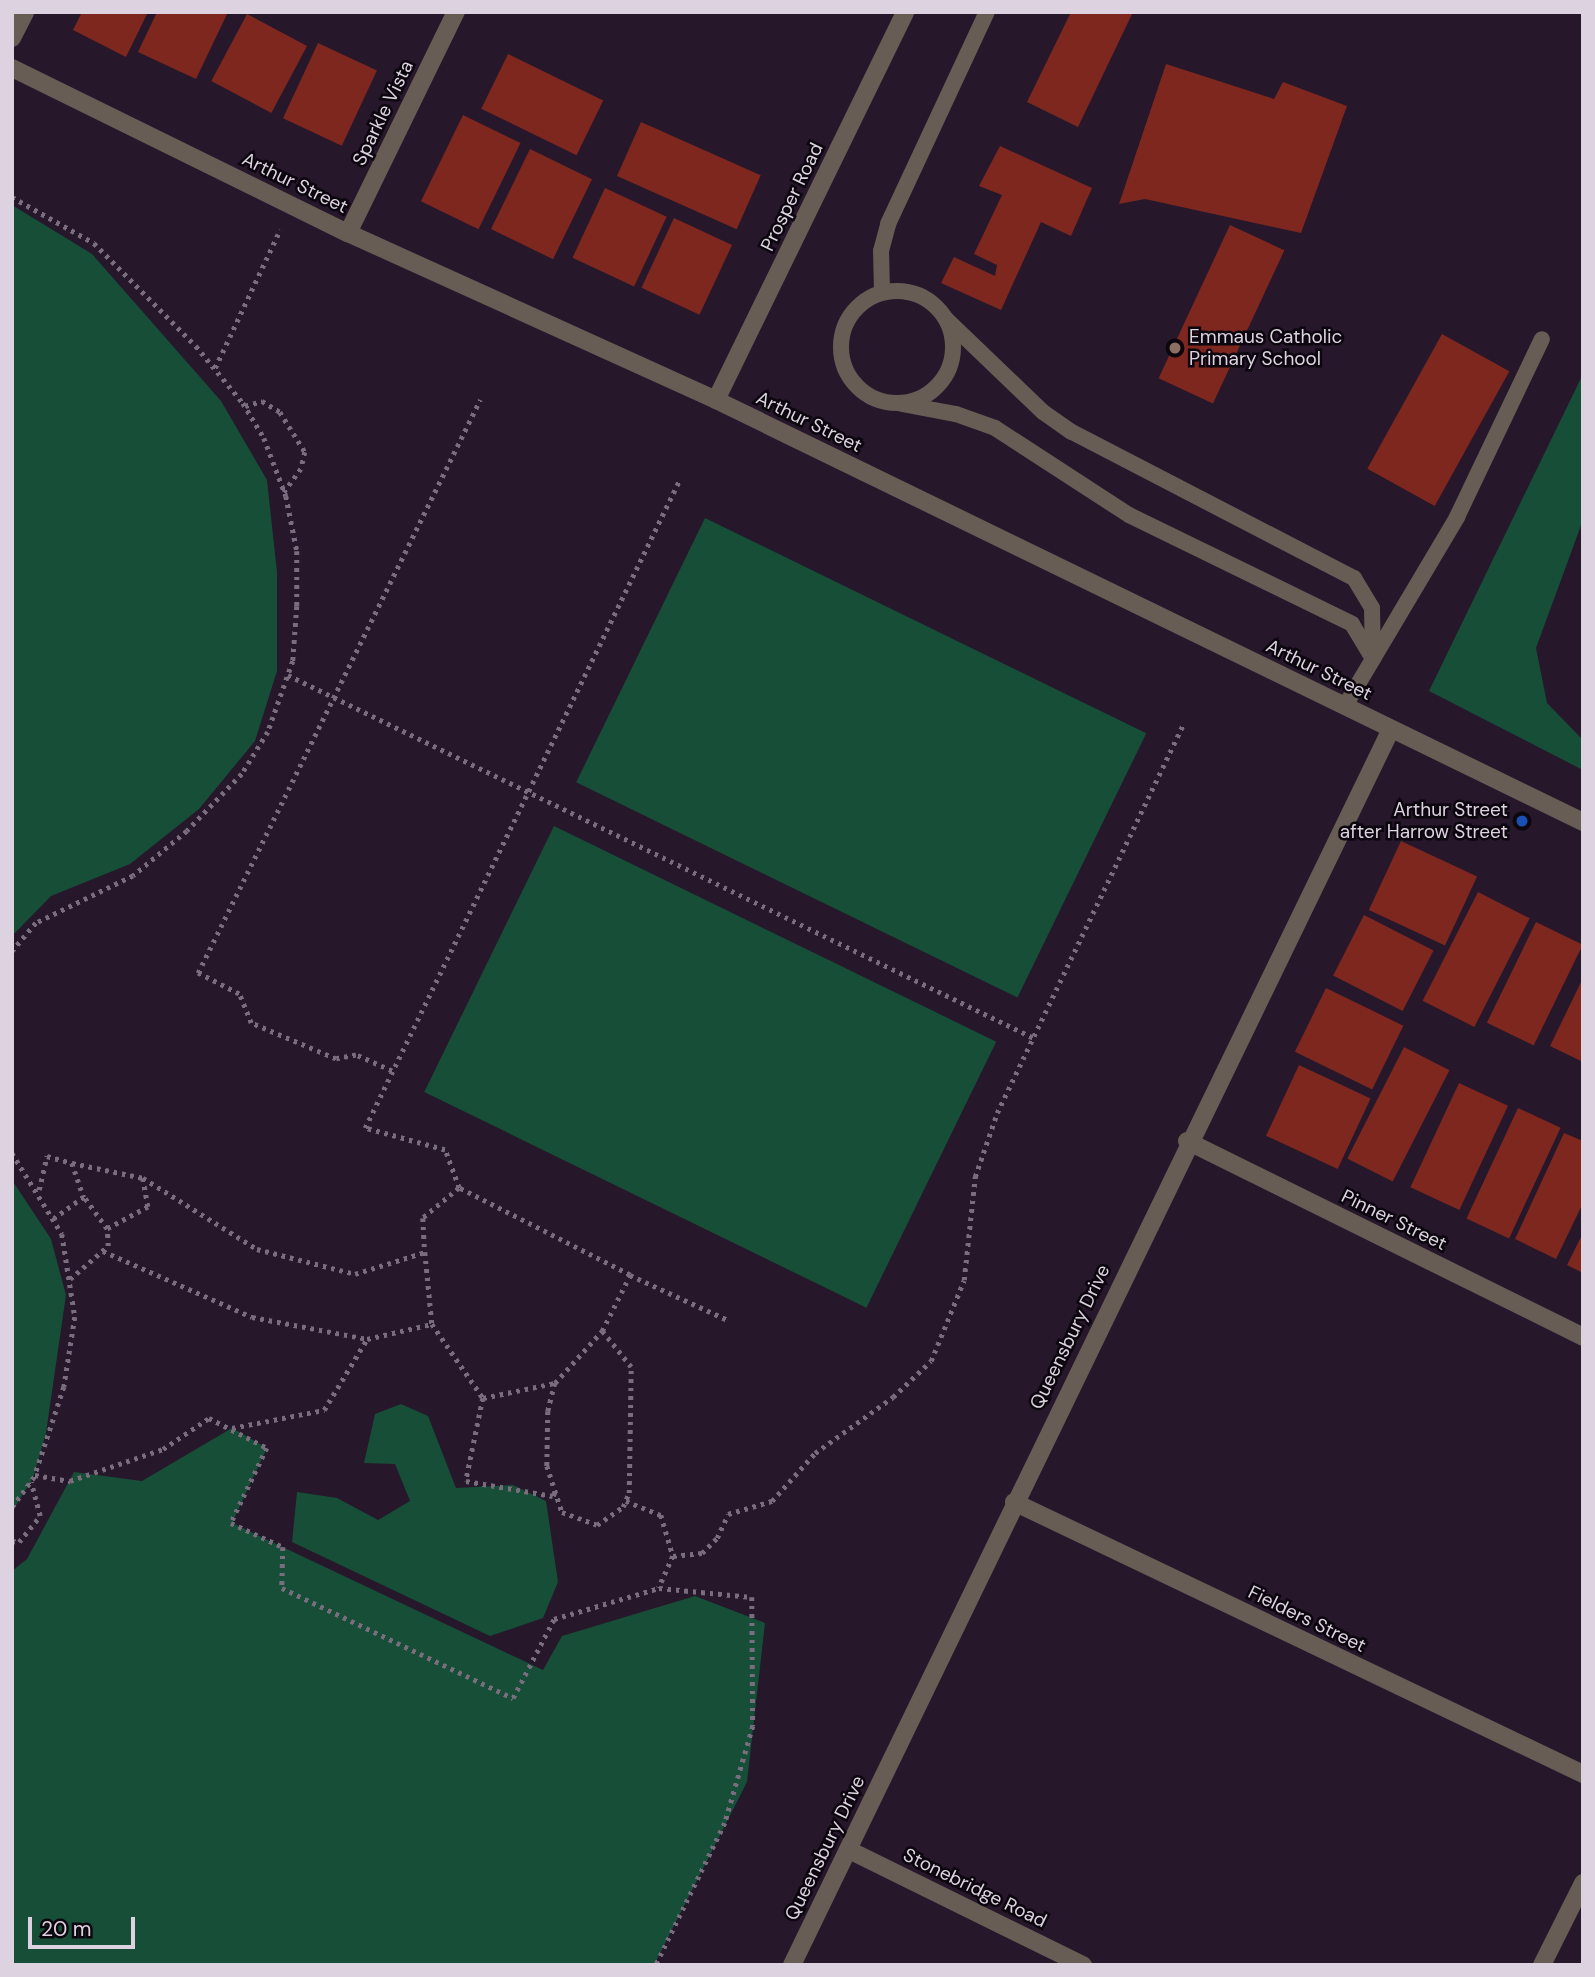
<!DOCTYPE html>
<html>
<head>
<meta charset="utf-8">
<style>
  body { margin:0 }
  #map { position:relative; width:1595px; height:1977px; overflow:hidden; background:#26172b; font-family:"DM Sans",sans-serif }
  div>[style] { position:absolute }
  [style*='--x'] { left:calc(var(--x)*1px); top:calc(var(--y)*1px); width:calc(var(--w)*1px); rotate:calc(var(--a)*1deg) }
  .green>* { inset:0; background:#164e37; transform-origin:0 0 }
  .building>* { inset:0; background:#7e271e; transform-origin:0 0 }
  .path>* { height:4.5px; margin-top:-2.25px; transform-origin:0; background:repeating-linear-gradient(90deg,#7a6e7e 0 3.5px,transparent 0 8.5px) }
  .service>* { height:16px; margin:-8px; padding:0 8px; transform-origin:8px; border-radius:8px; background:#675d54 }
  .service>.ring { margin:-8px; padding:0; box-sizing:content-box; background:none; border:16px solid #675d54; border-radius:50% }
  .minor>* { height:18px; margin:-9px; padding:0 9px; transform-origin:9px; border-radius:9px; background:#675d54 }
  .tertiary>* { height:18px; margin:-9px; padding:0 9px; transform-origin:9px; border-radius:9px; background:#675d54 }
  .dots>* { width:19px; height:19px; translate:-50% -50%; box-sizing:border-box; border:4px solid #0c060e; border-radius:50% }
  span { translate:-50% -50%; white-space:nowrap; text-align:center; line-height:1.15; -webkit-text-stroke:5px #0c060e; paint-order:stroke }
  .street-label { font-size:19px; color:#ddd3e0 }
  .poi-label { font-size:19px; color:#ddd3e0 }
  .left { translate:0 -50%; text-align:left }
  .right { translate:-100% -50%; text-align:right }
  .frame { position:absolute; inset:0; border:14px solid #ddd3e0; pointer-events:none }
  .scale { position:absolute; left:28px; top:1917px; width:107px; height:32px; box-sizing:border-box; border:4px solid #ddd3e0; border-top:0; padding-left:9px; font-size:21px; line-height:24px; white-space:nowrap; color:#ddd3e0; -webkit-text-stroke:5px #0c060e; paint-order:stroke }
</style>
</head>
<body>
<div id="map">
  <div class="green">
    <i style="clip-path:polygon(12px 205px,92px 254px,221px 401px,267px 480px,277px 572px,277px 671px,255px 741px,199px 809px,130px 864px,51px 896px,12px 936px)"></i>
    <i style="clip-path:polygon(1583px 374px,1583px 520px,1536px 648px,1547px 703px,1583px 740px,1583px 770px,1429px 691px)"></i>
    <i style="left:705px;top:518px;width:491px;height:294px;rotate:26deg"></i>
    <i style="left:554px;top:826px;width:492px;height:296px;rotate:26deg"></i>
    <i style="clip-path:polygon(12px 1180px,51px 1239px,66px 1295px,46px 1433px,33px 1478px,12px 1512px)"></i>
    <i style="clip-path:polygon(401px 1404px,428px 1416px,456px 1488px,513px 1485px,546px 1501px,558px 1582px,543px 1618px,490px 1636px,292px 1542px,297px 1492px,337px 1498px,378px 1520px,410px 1501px,395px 1464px,364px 1463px,375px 1414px)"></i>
    <i style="clip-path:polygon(232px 1428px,267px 1448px,232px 1523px,543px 1670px,562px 1636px,695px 1596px,765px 1623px,747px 1782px,654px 1965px,12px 1965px,12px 1571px,27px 1559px,74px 1472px,142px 1481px)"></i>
  </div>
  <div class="building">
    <i style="clip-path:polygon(82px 12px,148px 12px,126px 57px,73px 30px)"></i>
    <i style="clip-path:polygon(157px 12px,228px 12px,196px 79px,138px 52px)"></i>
    <i style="clip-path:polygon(1071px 12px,1133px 12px,1078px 127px,1027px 102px)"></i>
    <i style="left:247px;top:14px;width:68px;height:76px;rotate:28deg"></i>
    <i style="left:318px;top:43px;width:65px;height:83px;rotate:25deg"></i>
    <i style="left:508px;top:54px;width:106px;height:61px;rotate:26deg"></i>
    <i style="clip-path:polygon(1166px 64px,1274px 99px,1283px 82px,1347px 106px,1301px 233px,1145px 199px,1119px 204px)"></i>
    <i style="left:463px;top:115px;width:64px;height:96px;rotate:26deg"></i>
    <i style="left:641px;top:122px;width:131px;height:59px;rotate:24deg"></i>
    <i style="clip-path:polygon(1000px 146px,1092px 188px,1071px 236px,1041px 222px,1001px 310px,941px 283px,954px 257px,995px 276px,997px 265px,974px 254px,1002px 195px,979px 186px)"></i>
    <i style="left:530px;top:149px;width:69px;height:89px;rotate:26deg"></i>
    <i style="left:605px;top:188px;width:68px;height:77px;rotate:25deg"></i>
    <i style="left:674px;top:218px;width:64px;height:77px;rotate:25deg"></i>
    <i style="left:1230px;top:225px;width:60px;height:169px;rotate:25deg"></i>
    <i style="left:1442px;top:334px;width:77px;height:154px;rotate:29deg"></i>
    <i style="left:1401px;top:841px;width:84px;height:76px;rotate:25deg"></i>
    <i style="left:1478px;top:892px;width:58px;height:122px;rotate:27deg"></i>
    <i style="left:1364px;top:915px;width:78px;height:68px;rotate:27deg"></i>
    <i style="left:1536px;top:922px;width:52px;height:112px;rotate:26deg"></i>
    <i style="clip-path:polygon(1583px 978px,1583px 1062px,1550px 1046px)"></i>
    <i style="left:1326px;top:988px;width:86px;height:71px;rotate:26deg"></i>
    <i style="left:1404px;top:1047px;width:51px;height:125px;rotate:27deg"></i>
    <i style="left:1299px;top:1065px;width:79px;height:78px;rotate:25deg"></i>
    <i style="left:1459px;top:1083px;width:54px;height:115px;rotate:25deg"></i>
    <i style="left:1518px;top:1108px;width:47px;height:122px;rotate:25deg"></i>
    <i style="clip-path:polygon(1564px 1133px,1583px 1141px,1583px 1203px,1556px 1259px,1515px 1239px)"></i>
    <i style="clip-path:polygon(1583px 1233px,1583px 1273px,1567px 1265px)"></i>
  </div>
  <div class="path">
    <i style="--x:12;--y:197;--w:94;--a:29.3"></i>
    <i style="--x:94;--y:243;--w:145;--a:45.3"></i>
    <i style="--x:196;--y:346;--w:74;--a:50.5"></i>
    <i style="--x:243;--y:403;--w:41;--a:59"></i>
    <i style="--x:264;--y:438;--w:62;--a:69.2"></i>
    <i style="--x:286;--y:496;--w:56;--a:78.7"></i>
    <i style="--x:297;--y:551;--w:55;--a:90"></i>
    <i style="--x:297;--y:606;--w:55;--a:94.2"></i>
    <i style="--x:293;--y:661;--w:75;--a:109.4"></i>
    <i style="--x:268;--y:732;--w:49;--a:121.8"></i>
    <i style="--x:242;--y:774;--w:79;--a:134"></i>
    <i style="--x:187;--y:831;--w:70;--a:140.2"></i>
    <i style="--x:133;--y:876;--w:108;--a:154.1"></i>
    <i style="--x:36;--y:923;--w:38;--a:130"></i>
    <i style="--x:215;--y:368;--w:153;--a:-64.8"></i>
    <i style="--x:245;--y:406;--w:18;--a:-16"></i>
    <i style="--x:262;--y:401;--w:21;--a:31"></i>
    <i style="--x:280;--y:412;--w:47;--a:58"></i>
    <i style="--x:305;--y:452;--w:17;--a:103"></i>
    <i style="--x:301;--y:469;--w:29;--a:126"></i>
    <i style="--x:288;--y:675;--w:830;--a:25.95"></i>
    <i style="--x:392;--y:1071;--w:39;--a:-156"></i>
    <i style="--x:356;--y:1055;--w:20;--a:169"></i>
    <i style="--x:336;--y:1059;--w:92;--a:-157"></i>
    <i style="--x:251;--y:1023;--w:31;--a:-112"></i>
    <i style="--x:239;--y:994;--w:46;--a:-152.9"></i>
    <i style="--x:198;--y:973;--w:639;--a:-63.8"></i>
    <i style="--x:12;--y:1153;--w:95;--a:58.3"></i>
    <i style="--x:62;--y:1234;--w:84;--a:81.1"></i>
    <i style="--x:75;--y:1317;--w:71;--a:98.9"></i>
    <i style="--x:64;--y:1387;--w:93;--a:108.2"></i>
    <i style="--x:72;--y:1163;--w:73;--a:11.9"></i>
    <i style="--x:143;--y:1178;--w:29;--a:80"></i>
    <i style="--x:148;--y:1207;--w:47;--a:151.8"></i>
    <i style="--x:143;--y:1178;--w:134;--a:31.9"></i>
    <i style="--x:257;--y:1249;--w:101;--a:14.3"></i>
    <i style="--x:355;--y:1274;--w:73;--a:-17.4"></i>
    <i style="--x:425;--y:1252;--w:72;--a:84.4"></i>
    <i style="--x:432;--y:1324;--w:90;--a:55.4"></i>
    <i style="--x:483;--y:1398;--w:74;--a:-11.8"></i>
    <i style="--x:555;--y:1383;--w:70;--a:-47.9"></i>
    <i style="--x:602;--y:1331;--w:63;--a:-63.4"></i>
    <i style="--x:630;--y:1275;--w:192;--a:-153"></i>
    <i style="--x:459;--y:1188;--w:47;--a:140.2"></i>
    <i style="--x:423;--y:1218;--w:34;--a:87"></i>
    <i style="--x:459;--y:1188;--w:40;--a:-110.2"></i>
    <i style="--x:445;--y:1150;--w:83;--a:-164.6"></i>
    <i style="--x:365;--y:1128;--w:721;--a:-64.11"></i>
    <i style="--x:39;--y:1190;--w:35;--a:-77"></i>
    <i style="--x:47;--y:1156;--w:26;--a:16"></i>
    <i style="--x:72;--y:1163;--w:36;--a:71"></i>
    <i style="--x:84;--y:1197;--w:37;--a:144"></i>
    <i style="--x:103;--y:1251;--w:163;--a:23.9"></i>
    <i style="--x:252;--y:1317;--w:117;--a:10.8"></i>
    <i style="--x:630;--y:1275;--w:108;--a:24.7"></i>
    <i style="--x:70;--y:1279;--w:50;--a:-41"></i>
    <i style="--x:108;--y:1246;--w:17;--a:-93"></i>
    <i style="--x:107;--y:1229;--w:39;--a:-126"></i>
    <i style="--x:555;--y:1383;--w:29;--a:104"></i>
    <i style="--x:548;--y:1411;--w:55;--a:91"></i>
    <i style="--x:547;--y:1466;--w:48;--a:71.9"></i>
    <i style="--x:562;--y:1512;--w:37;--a:20"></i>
    <i style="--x:597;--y:1525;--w:32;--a:-35"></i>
    <i style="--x:623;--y:1507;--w:15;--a:-67"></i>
    <i style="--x:629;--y:1493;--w:126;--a:-89.1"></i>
    <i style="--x:631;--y:1367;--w:46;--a:-128.9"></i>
    <i style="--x:483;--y:1398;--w:85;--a:101.6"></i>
    <i style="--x:466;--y:1481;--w:88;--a:9.8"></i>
    <i style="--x:553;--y:1496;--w:5;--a:-68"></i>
    <i style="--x:232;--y:1428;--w:94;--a:-11.1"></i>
    <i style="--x:324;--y:1410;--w:83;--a:-58.8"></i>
    <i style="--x:367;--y:1339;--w:67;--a:-13"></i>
    <i style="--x:626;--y:1501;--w:38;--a:22"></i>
    <i style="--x:661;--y:1515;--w:43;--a:73.7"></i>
    <i style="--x:673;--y:1556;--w:35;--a:114"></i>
    <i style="--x:12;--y:1507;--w:39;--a:-54"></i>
    <i style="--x:35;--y:1475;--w:36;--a:10"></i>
    <i style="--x:70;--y:1481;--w:98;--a:-19"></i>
    <i style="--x:163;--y:1449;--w:55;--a:-34"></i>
    <i style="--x:209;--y:1418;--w:65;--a:27.3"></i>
    <i style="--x:267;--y:1448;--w:83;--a:115.6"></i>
    <i style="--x:231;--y:1523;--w:57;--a:24.8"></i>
    <i style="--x:283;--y:1547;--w:41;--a:91.4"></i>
    <i style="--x:282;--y:1588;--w:256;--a:25.5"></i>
    <i style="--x:513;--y:1698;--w:89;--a:-62.6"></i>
    <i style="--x:554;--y:1619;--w:109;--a:-16.4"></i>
    <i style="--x:659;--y:1588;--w:93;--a:5.5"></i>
    <i style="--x:752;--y:1597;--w:129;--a:89.6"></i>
    <i style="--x:753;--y:1726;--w:101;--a:106.1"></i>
    <i style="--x:725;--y:1823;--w:158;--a:115.9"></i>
    <i style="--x:12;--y:1541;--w:7;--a:8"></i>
    <i style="--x:19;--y:1542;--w:33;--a:-51"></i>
    <i style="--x:40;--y:1516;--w:35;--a:-105"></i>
    <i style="--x:673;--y:1556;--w:29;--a:-6"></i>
    <i style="--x:702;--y:1553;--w:21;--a:-45"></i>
    <i style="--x:717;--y:1538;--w:26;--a:-65"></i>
    <i style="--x:728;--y:1514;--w:46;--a:-16.5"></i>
    <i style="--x:772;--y:1501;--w:64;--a:-48.1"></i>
    <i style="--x:815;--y:1453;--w:96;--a:-35.7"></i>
    <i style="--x:893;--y:1397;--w:52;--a:-43.5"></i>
    <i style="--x:931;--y:1361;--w:87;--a:-67.8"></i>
    <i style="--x:964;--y:1280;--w:104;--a:-83.9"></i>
    <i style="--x:975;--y:1177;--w:68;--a:-71"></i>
    <i style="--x:997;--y:1113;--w:433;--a:-64.4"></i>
  </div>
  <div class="service">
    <i class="ring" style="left:841px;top:291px;width:96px;height:96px"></i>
    <i style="--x:882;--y:291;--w:40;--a:-91.4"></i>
    <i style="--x:881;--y:251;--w:28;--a:-75"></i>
    <i style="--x:888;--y:224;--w:234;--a:-65"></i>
    <i style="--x:946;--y:319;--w:134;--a:43.8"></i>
    <i style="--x:1043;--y:412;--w:35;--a:35"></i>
    <i style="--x:1072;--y:432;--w:318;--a:27.4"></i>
    <i style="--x:1354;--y:578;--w:35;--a:59"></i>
    <i style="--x:1372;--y:608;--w:51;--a:88.9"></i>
    <i style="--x:902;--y:404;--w:55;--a:10.5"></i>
    <i style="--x:956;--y:414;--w:41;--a:19.7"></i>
    <i style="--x:995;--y:428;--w:160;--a:33"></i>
    <i style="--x:1129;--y:515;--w:248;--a:26"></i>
    <i style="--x:1352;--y:624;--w:35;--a:59"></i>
    <i style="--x:1345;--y:706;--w:220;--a:-59.3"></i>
    <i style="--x:1457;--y:517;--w:197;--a:-64.5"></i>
  </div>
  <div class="minor">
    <i style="--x:12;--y:38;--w:29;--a:-63"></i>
    <i style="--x:348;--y:233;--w:246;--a:-64"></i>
    <i style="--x:716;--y:400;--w:432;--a:-64"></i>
    <i style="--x:1187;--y:1141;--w:442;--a:26.3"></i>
    <i style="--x:1014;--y:1502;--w:631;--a:25.55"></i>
    <i style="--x:849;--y:1850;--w:261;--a:26.2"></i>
    <i style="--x:792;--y:1965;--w:1373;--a:-64.14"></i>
  </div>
  <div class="tertiary">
    <i style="--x:12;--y:68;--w:374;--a:26.2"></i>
    <i style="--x:348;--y:233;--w:404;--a:24.4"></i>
    <i style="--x:716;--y:400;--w:964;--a:25.95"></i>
    <i style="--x:1542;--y:1965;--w:92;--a:-63.4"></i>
  </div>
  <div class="dots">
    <i style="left:1175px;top:348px;background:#8d6e63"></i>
    <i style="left:1522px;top:821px;background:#1a4fb4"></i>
  </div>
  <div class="street-label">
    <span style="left:383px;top:113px;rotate:-64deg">Sparkle Vista</span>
    <span style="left:295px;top:183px;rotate:26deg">Arthur Street</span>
    <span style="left:792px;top:197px;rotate:-64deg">Prosper Road</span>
    <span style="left:809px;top:422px;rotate:26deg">Arthur Street</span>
    <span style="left:1319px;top:670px;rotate:26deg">Arthur Street</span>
    <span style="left:1394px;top:1220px;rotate:26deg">Pinner Street</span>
    <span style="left:1070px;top:1337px;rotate:-64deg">Queensbury Drive</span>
    <span style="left:1307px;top:1619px;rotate:26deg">Fielders Street</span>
    <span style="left:825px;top:1848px;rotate:-64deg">Queensbury Drive</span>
    <span style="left:975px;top:1888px;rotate:26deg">Stonebridge Road</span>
  </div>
  <div class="poi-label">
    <span class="left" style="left:1189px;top:348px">Emmaus Catholic<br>Primary School</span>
    <span class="right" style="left:1508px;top:821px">Arthur Street<br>after Harrow Street</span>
  </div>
  <div class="frame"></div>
  <div class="scale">20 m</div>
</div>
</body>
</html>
